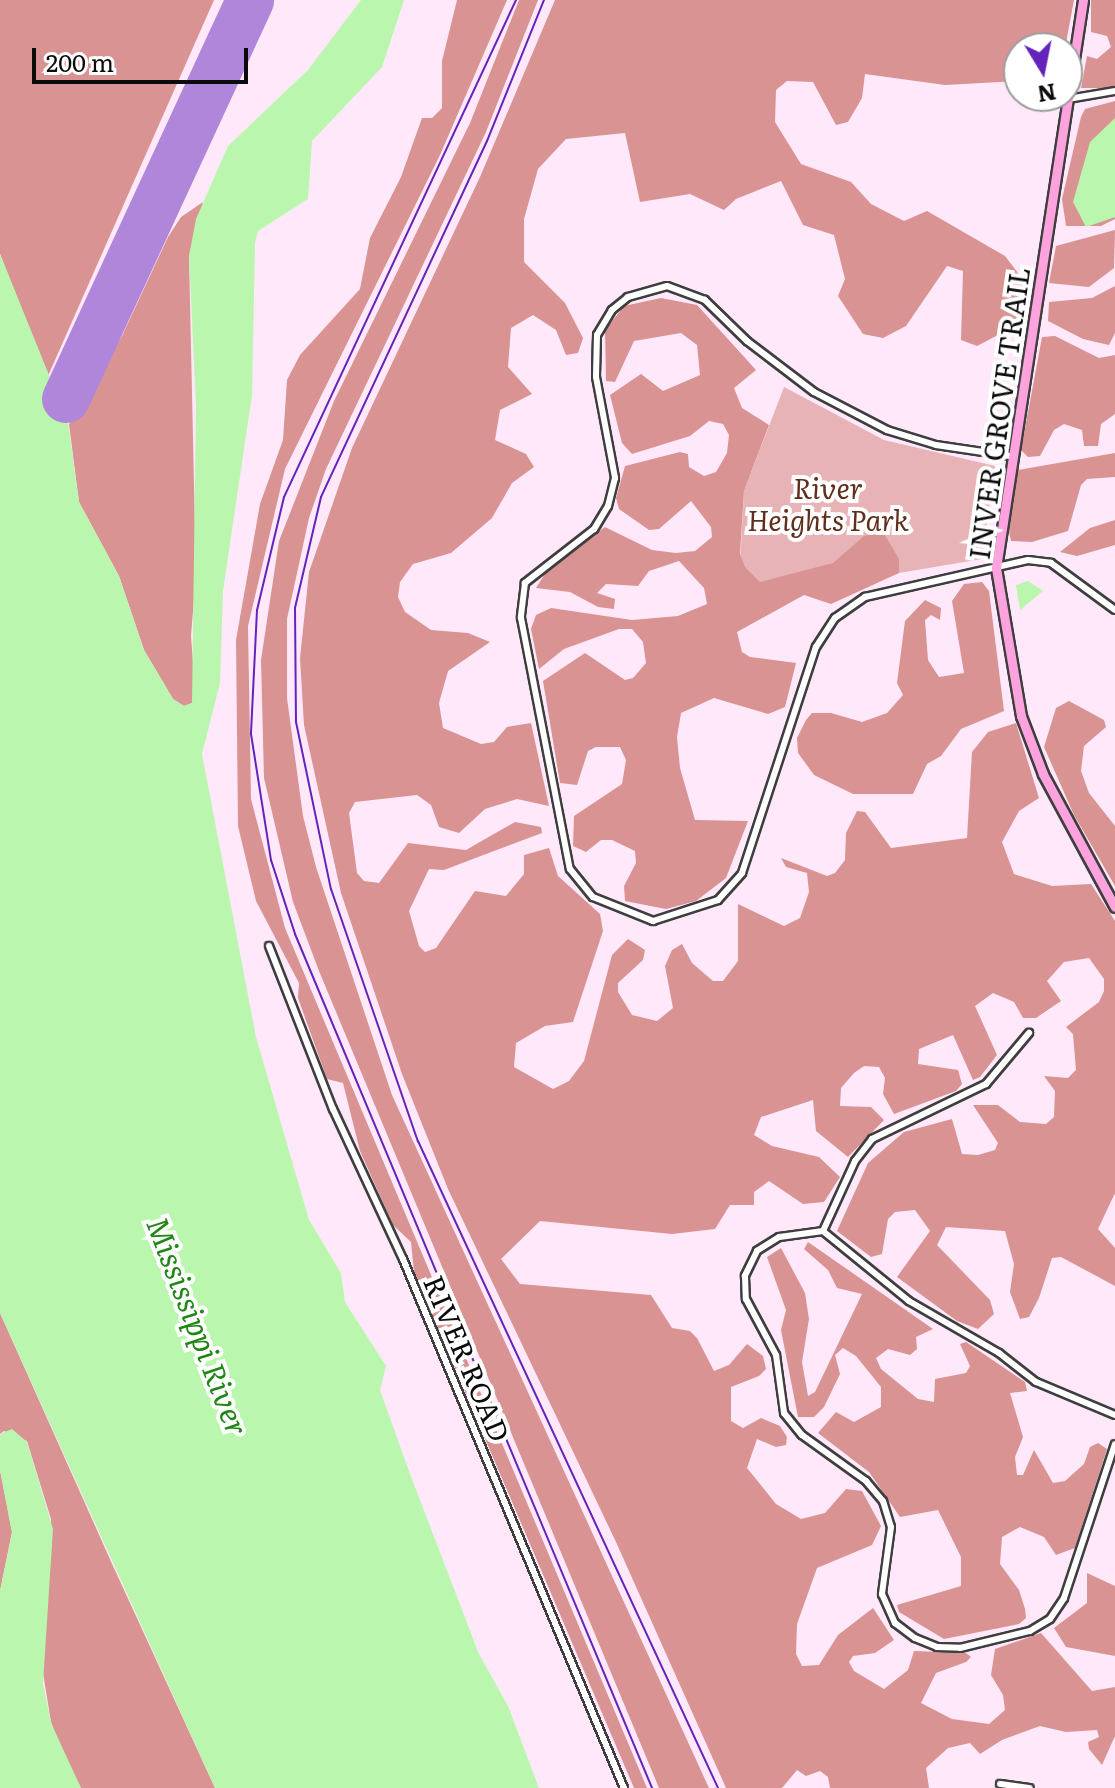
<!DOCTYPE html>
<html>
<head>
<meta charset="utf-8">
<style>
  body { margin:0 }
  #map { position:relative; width:1115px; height:1788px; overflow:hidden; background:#ffe8f9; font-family:Literata,serif }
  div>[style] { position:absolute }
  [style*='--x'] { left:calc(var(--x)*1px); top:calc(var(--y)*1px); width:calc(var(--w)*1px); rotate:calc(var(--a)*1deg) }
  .green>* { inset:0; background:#e8b3b6 }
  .forest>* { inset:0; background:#d99393 }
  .water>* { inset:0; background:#baf6ae }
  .runway>* { height:48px; margin:-24px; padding:0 24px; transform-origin:24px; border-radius:24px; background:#b086da }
  .roads { filter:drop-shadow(2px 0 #3e3e3e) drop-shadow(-2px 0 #3e3e3e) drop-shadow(0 2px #3e3e3e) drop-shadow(0 -2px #3e3e3e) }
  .street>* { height:6px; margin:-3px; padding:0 3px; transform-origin:3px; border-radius:3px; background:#fff }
  .secondary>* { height:9px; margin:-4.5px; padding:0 4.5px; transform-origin:4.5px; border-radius:4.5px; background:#ffa3df }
  .rail>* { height:2px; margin:-1px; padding:0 1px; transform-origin:1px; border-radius:1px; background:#6224ba }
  span { translate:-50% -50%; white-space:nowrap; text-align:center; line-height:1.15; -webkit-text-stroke:8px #fff; paint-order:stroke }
  .street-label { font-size:28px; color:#0b0b0b }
  .park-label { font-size:28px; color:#612e1c; font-style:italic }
  .water-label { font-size:30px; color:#208614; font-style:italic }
  .north { position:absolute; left:1003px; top:32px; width:80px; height:80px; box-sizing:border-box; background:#fff; border:2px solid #9d9d9d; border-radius:50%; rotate:170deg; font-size:22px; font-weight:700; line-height:32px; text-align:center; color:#0b0b0b }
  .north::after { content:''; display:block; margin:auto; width:28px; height:36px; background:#6224ba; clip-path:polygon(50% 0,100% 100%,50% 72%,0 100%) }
  .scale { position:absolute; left:32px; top:48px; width:216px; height:36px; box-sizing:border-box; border:4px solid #0b0b0b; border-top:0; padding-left:10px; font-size:24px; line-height:28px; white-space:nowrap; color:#0b0b0b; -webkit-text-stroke:6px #fff; paint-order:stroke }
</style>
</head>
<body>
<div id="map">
  <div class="green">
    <i style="clip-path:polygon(784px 387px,884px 440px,995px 466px,982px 559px,738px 600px,744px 491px)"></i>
  </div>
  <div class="forest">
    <i style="clip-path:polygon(0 0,214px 0,48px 376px,0 254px)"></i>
    <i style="clip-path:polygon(457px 0,507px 0,440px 155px,285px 469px,248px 626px,251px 799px,285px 928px,647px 1788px,634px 1788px,414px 1272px,411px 1242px,393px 1225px,360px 1151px,343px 1083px,327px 1079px,298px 998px,299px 983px,256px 901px,238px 826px,236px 640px,260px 504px,283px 440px,287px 380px,300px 355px,360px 289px,370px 238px,401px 177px,422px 118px,432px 118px,442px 108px,442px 61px)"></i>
    <i style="clip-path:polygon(519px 0,538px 0,486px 132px,326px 469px,309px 518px,287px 619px,287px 698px,303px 816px,316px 867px,392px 1095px,709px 1788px,659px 1788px,319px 971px,293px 902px,264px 778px,261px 660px,279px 541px,334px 401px,470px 123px)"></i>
    <i style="clip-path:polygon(555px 0,1074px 0,1065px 48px,1019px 48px,1019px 81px,945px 85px,865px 74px,862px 98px,848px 122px,836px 125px,813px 82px,787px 81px,776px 90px,775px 122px,801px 164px,851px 182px,871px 204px,904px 221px,927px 211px,1005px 256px,1024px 281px,1021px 323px,977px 346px,961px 340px,963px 271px,947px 266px,906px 326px,883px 338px,863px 334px,838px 296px,845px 279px,834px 235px,803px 225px,781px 181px,736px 199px,724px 210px,690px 194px,640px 202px,625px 133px,566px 139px,538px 169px,524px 219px,524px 262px,565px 303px,583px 338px,578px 353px,566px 355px,556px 330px,533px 315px,511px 328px,508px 367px,532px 394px,500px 410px,495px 440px,526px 454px,534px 467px,512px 483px,492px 518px,451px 553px,413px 564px,400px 582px,398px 597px,405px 612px,431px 630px,468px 633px,490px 642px,448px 671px,439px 703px,443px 728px,481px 744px,494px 742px,507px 727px,531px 723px,549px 806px,517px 799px,485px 809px,459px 833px,439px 827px,431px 805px,417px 795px,355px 802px,349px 813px,357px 873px,364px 881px,379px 883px,408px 843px,466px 850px,515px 822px,541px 827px,542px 833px,494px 851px,444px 870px,429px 869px,409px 911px,419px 946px,425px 952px,436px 948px,475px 891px,506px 896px,524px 874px,524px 855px,549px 848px,558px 876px,600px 914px,603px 931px,573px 1022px,545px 1026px,516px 1043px,514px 1067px,553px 1089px,569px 1081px,584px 1061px,612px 955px,628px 939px,645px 950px,643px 960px,618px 983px,618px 992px,632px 1015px,657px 1021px,673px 1008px,665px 966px,672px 950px,682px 944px,692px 963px,713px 981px,723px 981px,738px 961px,738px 904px,784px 926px,800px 918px,809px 892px,807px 873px,786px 867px,781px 858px,827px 876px,835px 873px,845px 860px,846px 833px,857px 811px,865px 812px,891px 848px,967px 838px,972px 752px,988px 732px,1016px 723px,1039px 798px,1019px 811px,1002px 842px,1014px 874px,1052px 886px,1091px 884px,1115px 921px,1115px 1193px,1098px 1229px,1115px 1248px,1115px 1286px,1061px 1257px,1052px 1258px,1039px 1298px,1029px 1317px,1020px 1319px,1010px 1292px,1014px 1264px,1005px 1231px,946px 1227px,937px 1245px,990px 1300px,994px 1314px,978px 1329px,957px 1321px,897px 1277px,930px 1231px,915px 1210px,895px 1212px,888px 1219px,882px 1254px,871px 1257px,837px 1231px,868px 1163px,904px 1132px,952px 1119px,962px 1154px,978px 1155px,995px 1150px,998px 1143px,973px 1105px,998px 1105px,1020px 1122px,1046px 1124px,1054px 1117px,1055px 1091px,1044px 1076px,1068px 1078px,1076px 1070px,1073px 1034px,1066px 1027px,1099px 1002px,1104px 991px,1104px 979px,1089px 958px,1064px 962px,1047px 981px,1061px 1001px,1036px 1018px,1023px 1018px,1014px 1002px,993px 993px,975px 1006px,997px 1055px,980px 1077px,973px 1080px,953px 1035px,919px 1049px,918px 1064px,958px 1070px,962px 1084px,956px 1091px,894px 1114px,883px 1094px,885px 1078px,879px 1067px,864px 1066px,854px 1073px,841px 1088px,840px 1106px,871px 1107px,884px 1120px,848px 1157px,816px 1131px,813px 1100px,761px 1117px,754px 1135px,772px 1146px,819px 1157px,840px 1177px,824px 1202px,803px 1204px,769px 1181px,754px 1192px,754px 1205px,730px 1205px,715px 1229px,672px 1234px,540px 1221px,501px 1259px,520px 1284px,651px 1295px,672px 1328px,690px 1331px,697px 1338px,714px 1371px,729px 1365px,747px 1344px,763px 1356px,766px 1369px,759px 1376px,731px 1387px,731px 1421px,743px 1428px,761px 1418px,780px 1426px,787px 1437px,786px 1445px,776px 1447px,757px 1439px,747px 1468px,776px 1504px,801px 1519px,825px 1513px,846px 1489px,862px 1491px,881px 1526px,872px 1545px,817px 1568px,797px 1624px,796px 1654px,802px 1666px,819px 1665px,838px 1635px,873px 1608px,894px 1640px,875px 1653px,853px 1656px,849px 1662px,854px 1671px,884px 1689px,908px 1670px,914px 1651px,966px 1653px,971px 1657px,966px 1662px,936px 1673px,921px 1703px,952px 1719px,989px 1724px,1005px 1710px,1003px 1695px,991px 1675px,995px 1649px,1041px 1633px,1092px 1691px,1115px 1687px,1115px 1736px,1102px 1765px,1089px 1749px,1088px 1742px,1099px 1737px,1097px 1730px,1066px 1732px,1040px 1726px,1002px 1740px,980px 1754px,970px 1743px,948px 1748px,926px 1768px,929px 1788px,830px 1788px,828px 1777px,820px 1771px,806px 1776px,797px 1770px,782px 1788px,726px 1788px,616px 1542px,448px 1189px,402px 1074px,341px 893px,304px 725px,300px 658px,309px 572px,352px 448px,480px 177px)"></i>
    <i style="clip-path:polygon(1091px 0,1115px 0,1115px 88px,1081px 88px,1087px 56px,1097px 59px,1111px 47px,1107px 36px,1091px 32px)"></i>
    <i style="clip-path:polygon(1115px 101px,1115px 219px,1101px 226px,1066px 226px,1062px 199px,1081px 117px,1085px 109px)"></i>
    <i style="clip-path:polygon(203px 202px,189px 256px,196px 575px,191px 636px,195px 688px,192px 703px,184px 706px,173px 699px,144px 650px,119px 576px,79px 502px,69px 424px,122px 336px,168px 237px,181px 217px)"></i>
    <i style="clip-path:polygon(1115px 230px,1114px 268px,1089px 287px,1049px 283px,1056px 246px)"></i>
    <i style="clip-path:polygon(1115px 286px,1115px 333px,1109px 345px,1083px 339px,1048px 321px,1049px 302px,1092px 298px)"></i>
    <i style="clip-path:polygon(661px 298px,697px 305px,756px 370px,734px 388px,742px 408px,769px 425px,744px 491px,740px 554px,745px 567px,760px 582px,833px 563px,864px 536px,883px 532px,899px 559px,899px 573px,831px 604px,804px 595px,737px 632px,742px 652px,750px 657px,796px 663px,785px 707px,768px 714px,714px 698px,681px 713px,677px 737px,680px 768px,695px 820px,748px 821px,726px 878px,696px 901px,666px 909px,625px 901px,624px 886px,636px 863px,635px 851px,612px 840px,601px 840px,586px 852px,573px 846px,574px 816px,622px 784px,626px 760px,620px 747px,596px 747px,588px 751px,577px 785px,560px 783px,543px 681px,585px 653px,625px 680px,633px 678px,646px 663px,643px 642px,632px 629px,619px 629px,564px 649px,539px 669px,531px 629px,536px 615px,551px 608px,632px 620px,678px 616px,707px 604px,704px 588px,679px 561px,649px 571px,638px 586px,606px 584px,597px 593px,615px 599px,614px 609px,598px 607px,570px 592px,536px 588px,550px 566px,605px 527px,652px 550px,676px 553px,695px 551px,712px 537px,711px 527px,691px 501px,659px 529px,649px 530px,619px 509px,616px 498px,625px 466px,680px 452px,688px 454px,689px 467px,704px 476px,716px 472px,727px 453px,729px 435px,723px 424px,709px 421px,690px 436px,632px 454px,622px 443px,610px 395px,641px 374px,663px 391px,700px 375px,697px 345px,681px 333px,634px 341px,615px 382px,606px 381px,605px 330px,624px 306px)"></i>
    <i style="clip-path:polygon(1055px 336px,1099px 358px,1115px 355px,1115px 414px,1101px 424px,1098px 446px,1084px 446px,1082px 430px,1064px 424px,1054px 430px,1040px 456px,1028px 457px,1021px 450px,1042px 337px)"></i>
    <i style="clip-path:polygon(1115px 453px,1115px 477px,1087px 479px,1081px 485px,1068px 531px,1032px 542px,1011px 541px,1008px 527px,1018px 470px)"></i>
    <i style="clip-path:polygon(1115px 520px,1115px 545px,1077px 556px,1060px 552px,1090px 528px)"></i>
    <i style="clip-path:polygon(982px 582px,989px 591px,1004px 711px,961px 729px,941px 756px,927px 764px,913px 794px,853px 794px,814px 775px,798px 753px,797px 738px,806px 720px,812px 713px,831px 713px,862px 722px,887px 713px,903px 695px,897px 683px,905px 621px,925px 600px,941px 608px,940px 620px,931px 615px,925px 620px,928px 660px,939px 677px,964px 673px,952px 601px,964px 584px)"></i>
    <i style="clip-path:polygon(1069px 701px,1104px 720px,1106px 727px,1084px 746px,1081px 771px,1089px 793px,1115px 826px,1115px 886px,1074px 815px,1044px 747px,1056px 708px)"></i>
    <i style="clip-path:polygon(808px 1242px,933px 1329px,916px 1337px,917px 1349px,910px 1355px,888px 1349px,876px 1358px,881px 1369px,918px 1399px,934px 1402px,935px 1379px,966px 1373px,970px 1366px,960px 1344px,966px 1342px,1025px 1382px,1027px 1391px,1010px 1393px,1023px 1437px,1015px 1457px,1017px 1475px,1023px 1475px,1034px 1450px,1053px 1483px,1065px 1481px,1084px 1464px,1090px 1447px,1098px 1443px,1107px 1449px,1075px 1548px,1056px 1555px,1044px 1537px,1020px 1527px,1002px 1537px,1000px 1564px,1019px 1590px,1025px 1609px,1026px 1618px,1019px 1624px,944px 1639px,899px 1612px,897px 1605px,961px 1586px,961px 1557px,938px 1510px,900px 1517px,869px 1472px,818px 1433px,836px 1412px,854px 1422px,881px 1407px,881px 1387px,856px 1356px,843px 1348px,835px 1355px,840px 1374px,824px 1407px,814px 1417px,798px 1417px,781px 1330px,786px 1310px,767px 1257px,781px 1248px,805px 1293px,809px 1319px,802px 1362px,808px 1396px,815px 1392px,862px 1294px,837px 1288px,828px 1270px,804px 1249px)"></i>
    <i style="clip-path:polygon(0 1313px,113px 1566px,215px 1788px,81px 1788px,64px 1756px,51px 1722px,42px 1667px,51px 1519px,27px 1441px,4px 1431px,0 1434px)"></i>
    <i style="clip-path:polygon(0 1470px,12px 1532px,0 1591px)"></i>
    <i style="clip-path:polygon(1087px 1573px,1115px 1586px,1115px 1656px,1066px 1647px,1054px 1628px,1087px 1603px)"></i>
  </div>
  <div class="water">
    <i style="clip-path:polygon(361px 0,404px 0,382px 67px,312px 141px,308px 199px,258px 231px,255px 243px,252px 395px,223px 591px,220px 683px,202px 754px,256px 1037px,309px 1220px,341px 1273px,345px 1302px,386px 1366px,380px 1390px,410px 1474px,479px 1654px,508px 1706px,539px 1788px,215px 1788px,0 1313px,0 254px,68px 422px,79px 502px,119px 576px,144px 650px,173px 699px,184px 706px,192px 703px,196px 405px,189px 256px,196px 219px,228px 146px,308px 70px)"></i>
    <i style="clip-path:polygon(1115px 118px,1115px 217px,1086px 227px,1073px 202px,1090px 142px)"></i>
    <i style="clip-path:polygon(1028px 581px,1043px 591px,1020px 610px,1016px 585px)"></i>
    <i style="clip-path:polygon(12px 1429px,27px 1442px,53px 1529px,43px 1683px,51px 1723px,81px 1788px,0 1788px,0 1591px,12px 1533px,0 1470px,0 1434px)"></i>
  </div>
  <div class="runway">
    <i style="--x:66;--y:399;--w:439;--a:-65.2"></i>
  </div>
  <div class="roads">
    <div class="street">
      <i style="--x:1068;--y:99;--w:48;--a:-9.7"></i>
      <i style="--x:1010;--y:456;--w:75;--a:-171.5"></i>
      <i style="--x:936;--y:445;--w:51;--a:-163"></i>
      <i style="--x:887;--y:430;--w:82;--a:-152.5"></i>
      <i style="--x:814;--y:392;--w:84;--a:-142.7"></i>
      <i style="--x:747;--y:341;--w:59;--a:-135.7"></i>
      <i style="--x:705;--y:300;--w:40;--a:-159.8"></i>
      <i style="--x:667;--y:286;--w:41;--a:164.2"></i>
      <i style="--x:628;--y:297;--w:21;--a:141"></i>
      <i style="--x:612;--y:310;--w:29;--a:121"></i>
      <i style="--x:597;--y:335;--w:42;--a:91.4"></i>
      <i style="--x:596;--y:377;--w:103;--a:79.3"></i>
      <i style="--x:615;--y:478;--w:29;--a:104"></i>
      <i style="--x:608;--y:506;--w:27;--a:121"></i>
      <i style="--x:594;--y:529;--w:88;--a:142"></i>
      <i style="--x:525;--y:583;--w:35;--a:97"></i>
      <i style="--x:521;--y:618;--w:256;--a:79"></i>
      <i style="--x:570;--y:869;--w:36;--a:51"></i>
      <i style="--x:593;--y:897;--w:65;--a:21.8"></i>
      <i style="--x:653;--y:921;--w:68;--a:-17.9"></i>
      <i style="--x:718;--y:900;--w:36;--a:-48"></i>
      <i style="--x:742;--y:873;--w:238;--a:-71.9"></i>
      <i style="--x:816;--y:647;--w:35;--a:-57"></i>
      <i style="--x:835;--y:618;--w:37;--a:-35"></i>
      <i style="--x:865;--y:597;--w:167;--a:-12.8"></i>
      <i style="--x:1028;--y:560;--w:23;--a:7"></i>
      <i style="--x:1051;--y:563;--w:79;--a:36.3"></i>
      <i style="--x:269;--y:946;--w:175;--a:68.6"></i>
      <i style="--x:333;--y:1109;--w:166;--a:65"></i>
      <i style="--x:403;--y:1259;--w:573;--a:67.33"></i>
      <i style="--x:823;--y:1231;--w:77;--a:-65.4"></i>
      <i style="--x:855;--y:1161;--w:28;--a:-52"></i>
      <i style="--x:872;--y:1139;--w:127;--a:-25.8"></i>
      <i style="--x:986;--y:1084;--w:67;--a:-49.9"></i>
      <i style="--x:1115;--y:1415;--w:86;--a:-157.3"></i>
      <i style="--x:1036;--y:1382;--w:47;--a:-141.9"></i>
      <i style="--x:999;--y:1353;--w:104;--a:-150"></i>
      <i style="--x:909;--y:1301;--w:111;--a:-140.9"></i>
      <i style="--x:823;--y:1231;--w:44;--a:172.2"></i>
      <i style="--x:779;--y:1237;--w:26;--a:148"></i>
      <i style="--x:757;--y:1251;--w:28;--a:116"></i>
      <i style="--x:745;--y:1276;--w:23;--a:88"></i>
      <i style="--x:746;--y:1299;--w:64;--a:61.8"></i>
      <i style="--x:776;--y:1355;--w:59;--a:82.1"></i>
      <i style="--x:784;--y:1413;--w:28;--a:51"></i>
      <i style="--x:802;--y:1435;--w:79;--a:35.7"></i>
      <i style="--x:866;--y:1481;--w:26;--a:50"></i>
      <i style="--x:883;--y:1501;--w:27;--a:73"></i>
      <i style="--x:891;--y:1527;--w:68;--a:97.7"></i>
      <i style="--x:882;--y:1594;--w:32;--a:66"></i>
      <i style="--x:895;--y:1623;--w:25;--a:37"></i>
      <i style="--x:915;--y:1638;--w:24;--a:22"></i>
      <i style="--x:937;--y:1647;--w:23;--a:2"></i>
      <i style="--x:960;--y:1648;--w:72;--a:-13.7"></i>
      <i style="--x:1030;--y:1631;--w:23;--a:-31"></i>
      <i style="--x:1050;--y:1619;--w:25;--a:-56"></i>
      <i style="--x:1064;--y:1598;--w:162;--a:-71.7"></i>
      <i style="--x:1000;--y:1784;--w:30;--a:8"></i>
    </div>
    <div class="secondary">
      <i style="--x:1083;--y:0;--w:575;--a:98.71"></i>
      <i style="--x:996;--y:568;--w:150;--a:80.4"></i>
      <i style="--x:1021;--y:716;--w:62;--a:69.2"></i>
      <i style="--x:1043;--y:774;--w:151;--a:61.6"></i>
    </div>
  </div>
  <div class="rail">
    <i style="--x:516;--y:0;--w:548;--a:115.02"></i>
    <i style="--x:284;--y:497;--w:116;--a:103.4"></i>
    <i style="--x:257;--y:610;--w:124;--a:92.8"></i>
    <i style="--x:251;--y:734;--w:128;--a:81"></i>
    <i style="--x:271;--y:860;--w:78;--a:72"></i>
    <i style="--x:295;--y:934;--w:926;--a:67.31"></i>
    <i style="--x:544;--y:0;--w:152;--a:112"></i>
    <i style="--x:487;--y:141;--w:393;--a:115"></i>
    <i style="--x:321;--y:497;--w:114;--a:103.2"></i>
    <i style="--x:295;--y:608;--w:114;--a:89.5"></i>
    <i style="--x:296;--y:722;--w:171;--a:78.2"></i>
    <i style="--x:331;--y:889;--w:267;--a:71"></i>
    <i style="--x:418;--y:1141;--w:713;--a:65.12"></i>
  </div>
  <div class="street-label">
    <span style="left:998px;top:413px;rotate:-82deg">INVER GROVE TRAIL</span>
    <span style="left:468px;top:1358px;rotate:67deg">RIVER ROAD</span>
  </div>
  <div class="park-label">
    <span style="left:828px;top:503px">River<br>Heights Park</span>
  </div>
  <div class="water-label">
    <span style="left:199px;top:1326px;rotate:69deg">Mississippi River</span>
  </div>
  <div class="north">N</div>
  <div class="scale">200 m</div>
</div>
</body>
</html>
